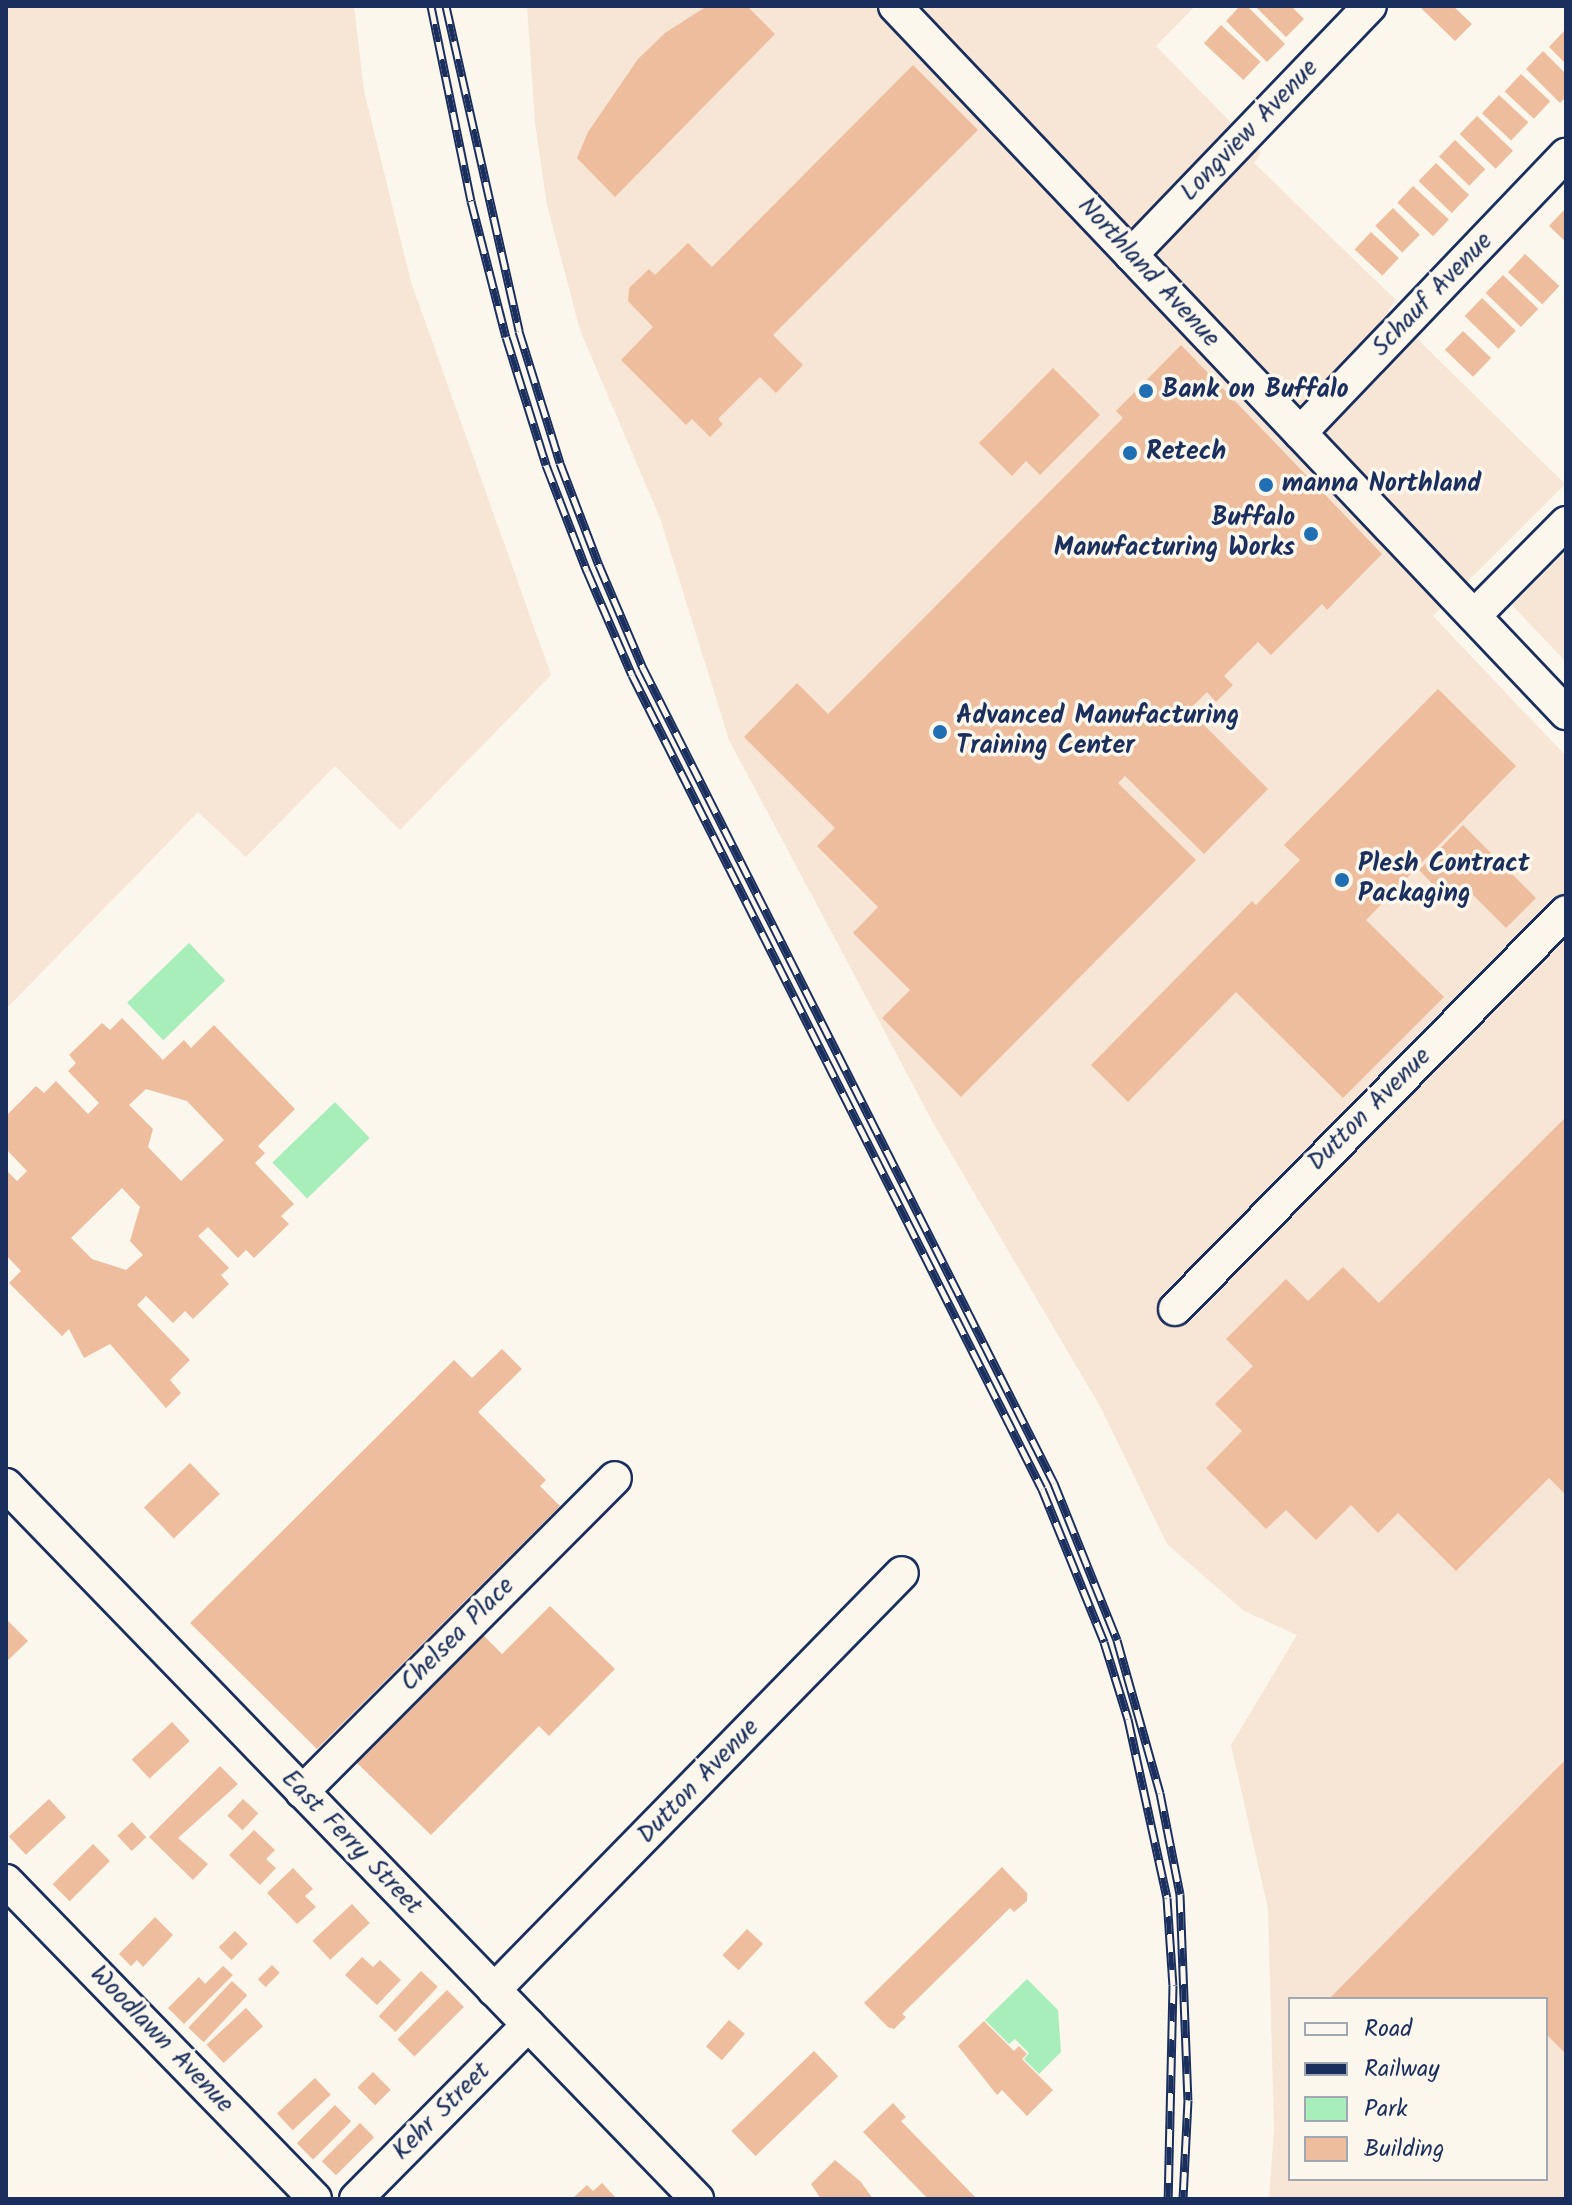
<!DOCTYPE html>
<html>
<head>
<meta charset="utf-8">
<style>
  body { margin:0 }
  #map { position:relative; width:1572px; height:2205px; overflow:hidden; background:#fbf7ec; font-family:Kalam,sans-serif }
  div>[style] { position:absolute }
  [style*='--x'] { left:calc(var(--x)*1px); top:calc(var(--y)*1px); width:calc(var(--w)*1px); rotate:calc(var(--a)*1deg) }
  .built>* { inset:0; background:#f7e6d5 }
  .green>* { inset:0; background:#a8eeba; transform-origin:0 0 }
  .building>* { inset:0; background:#eebd9e; transform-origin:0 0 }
  .roads { filter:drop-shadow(2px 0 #1b2f5e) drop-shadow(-2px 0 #1b2f5e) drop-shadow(0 2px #1b2f5e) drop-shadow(0 -2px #1b2f5e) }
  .minor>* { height:32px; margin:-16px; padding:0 16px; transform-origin:16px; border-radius:16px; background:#fbf7ec }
  .rail>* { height:9px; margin-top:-4.5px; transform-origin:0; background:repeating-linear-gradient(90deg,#fbf7ec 0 18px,#1b2f5e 0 36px); box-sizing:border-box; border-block:2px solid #1b2f5e }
  .dots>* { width:22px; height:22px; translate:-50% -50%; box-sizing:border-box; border:4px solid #fbf7ec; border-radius:50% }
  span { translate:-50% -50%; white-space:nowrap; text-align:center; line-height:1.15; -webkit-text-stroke:7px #fbf7ec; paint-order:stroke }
  .street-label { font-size:26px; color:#1b2f5e }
  .poi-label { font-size:26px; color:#1b2f5e; font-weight:700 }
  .left { translate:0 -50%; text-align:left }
  .right { translate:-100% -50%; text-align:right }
  .frame { position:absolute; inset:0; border:8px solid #1b2f5e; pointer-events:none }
  .legend { position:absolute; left:1288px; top:1997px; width:260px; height:184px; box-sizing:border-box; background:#fbf7ec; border:2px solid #a1a7b3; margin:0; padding:10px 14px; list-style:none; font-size:24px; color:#1b2f5e }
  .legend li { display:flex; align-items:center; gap:16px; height:40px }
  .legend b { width:40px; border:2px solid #a1a7b3 }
</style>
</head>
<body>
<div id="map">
  <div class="built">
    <i style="clip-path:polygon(6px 6px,354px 6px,364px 91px,411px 282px,551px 675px,400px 830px,335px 766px,246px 857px,198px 812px,6px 1009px)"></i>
    <i style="clip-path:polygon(evenodd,527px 6px,1195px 6px,1156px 46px,1261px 153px,1254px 163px,1396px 300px,1388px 310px,1565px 484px,1433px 616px,1566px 756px,1566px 2199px,1269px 2199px,1274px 2130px,1268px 1909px,1231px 1745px,1297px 1635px,1244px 1611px,1167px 1544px,1101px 1408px,936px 1128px,729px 740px,660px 518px,580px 330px,547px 205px,535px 123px,527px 6px,1290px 1999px,1546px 1999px,1546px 2179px,1290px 2179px,1290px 1999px)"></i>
    <i style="clip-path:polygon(1566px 551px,1566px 662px,1512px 605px)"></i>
  </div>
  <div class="green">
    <i style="left:189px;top:943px;width:52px;height:86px;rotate:46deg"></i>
    <i style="left:335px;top:1102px;width:50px;height:87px;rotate:46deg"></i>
    <i style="clip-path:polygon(1027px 1979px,1058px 2010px,1061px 2052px,1039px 2074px,1024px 2059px,1029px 2053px,1015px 2039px,1009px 2044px,985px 2020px)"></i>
  </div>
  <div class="building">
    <i style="clip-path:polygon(707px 6px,747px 6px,775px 34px,615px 197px,577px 158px,588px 132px,638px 59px,665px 33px)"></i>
    <i style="clip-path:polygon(1240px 6px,1247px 6px,1285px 44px,1267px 62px,1226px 21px)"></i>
    <i style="clip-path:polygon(1255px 6px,1291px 6px,1304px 19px,1286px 37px)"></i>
    <i style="clip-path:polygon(1419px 6px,1453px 6px,1472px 24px,1455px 41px)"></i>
    <i style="left:1221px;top:25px;width:54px;height:25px;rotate:43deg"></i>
    <i style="clip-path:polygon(1566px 29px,1566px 64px,1549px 47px)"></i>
    <i style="clip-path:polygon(1543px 51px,1566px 74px,1566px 97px,1560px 103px,1526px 69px)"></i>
    <i style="clip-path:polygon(913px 65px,978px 130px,773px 335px,803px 365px,776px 393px,760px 377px,718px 419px,723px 424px,710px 437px,692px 419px,686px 425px,621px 360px,653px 327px,628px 301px,629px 288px,649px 269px,655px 275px,688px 243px,712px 267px)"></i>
    <i style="left:1521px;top:74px;width:40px;height:24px;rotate:43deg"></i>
    <i style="left:1499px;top:95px;width:40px;height:25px;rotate:43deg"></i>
    <i style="left:1477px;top:116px;width:50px;height:25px;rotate:44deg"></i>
    <i style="left:1455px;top:140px;width:42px;height:23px;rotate:44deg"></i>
    <i style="left:1436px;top:163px;width:46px;height:25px;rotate:44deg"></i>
    <i style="left:1413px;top:186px;width:49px;height:23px;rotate:43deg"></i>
    <i style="left:1393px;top:208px;width:38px;height:25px;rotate:45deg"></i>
    <i style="clip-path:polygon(1566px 208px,1566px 242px,1549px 226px)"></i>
    <i style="left:1371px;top:232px;width:38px;height:24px;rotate:43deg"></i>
    <i style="left:1525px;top:254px;width:47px;height:25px;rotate:43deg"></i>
    <i style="left:1503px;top:275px;width:49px;height:25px;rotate:44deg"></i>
    <i style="left:1482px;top:298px;width:47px;height:25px;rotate:44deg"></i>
    <i style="left:1463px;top:331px;width:39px;height:26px;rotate:44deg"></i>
    <i style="clip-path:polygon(1181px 345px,1382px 554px,1327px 610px,1322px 604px,1271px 655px,1258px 642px,1224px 676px,1233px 685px,1216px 702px,1207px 692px,1189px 710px,1268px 789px,1204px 854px,1125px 776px,1118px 783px,1196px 860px,961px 1097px,882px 1018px,910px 990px,853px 933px,878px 907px,817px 846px,835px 828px,744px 737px,797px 683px,828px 714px,1123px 418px,1116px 411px)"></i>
    <i style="clip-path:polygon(1053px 368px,1100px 415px,1040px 475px,1026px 461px,1012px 476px,979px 443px)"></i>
    <i style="clip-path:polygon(1438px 689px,1516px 766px,1366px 920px,1444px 997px,1343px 1098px,1236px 992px,1128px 1102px,1091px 1065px,1252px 901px,1256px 905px,1300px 860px,1284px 845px)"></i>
    <i style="clip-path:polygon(1463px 825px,1536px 898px,1506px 928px,1464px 886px,1449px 901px,1419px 870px)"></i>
    <i style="clip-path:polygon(evenodd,122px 1018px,163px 1060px,184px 1040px,191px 1048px,214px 1025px,295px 1109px,258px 1146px,265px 1153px,255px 1163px,294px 1204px,281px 1216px,289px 1224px,254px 1258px,246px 1250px,238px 1258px,208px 1227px,198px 1236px,229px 1268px,221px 1275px,229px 1284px,193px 1319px,185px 1311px,173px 1323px,146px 1296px,137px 1305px,190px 1360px,170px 1380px,181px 1393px,166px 1408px,110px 1344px,84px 1358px,69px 1329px,62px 1336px,9px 1283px,21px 1271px,6px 1255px,6px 1170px,17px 1181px,27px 1171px,6px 1149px,6px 1116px,36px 1086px,44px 1093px,56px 1081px,88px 1114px,99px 1103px,68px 1071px,76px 1063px,69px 1055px,102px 1023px,110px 1030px,122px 1018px,146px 1089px,187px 1101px,224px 1140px,181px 1181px,148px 1147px,153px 1129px,129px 1105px,146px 1089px,122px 1018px,122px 1188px,140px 1207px,130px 1241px,143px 1255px,126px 1270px,92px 1259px,71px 1238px,122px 1188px)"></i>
    <i style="clip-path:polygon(1566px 1117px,1566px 1495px,1549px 1478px,1456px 1571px,1398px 1513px,1378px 1533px,1351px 1505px,1316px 1540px,1286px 1510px,1266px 1529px,1206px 1468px,1242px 1431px,1215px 1404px,1253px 1366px,1226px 1339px,1286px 1279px,1308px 1301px,1343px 1267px,1379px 1303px)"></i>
    <i style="clip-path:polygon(502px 1349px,522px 1369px,478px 1412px,546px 1480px,540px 1486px,560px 1506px,317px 1749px,190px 1623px,454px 1360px,472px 1378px)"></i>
    <i style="left:190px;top:1463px;width:43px;height:64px;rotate:46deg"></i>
    <i style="clip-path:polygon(550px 1606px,615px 1669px,549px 1736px,539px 1726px,431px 1835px,355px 1761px,481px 1633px,502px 1654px)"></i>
    <i style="clip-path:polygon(6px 1619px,28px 1641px,6px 1662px)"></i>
    <i style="left:172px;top:1722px;width:26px;height:55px;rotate:47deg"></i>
    <i style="clip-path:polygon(1566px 1759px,1566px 2054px,1546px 2034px,1546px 1999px,1329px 1999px)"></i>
    <i style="clip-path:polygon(220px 1766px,238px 1784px,178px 1838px,208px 1864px,193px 1880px,149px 1837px)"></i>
    <i style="left:49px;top:1799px;width:25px;height:55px;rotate:47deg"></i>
    <i style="left:243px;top:1799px;width:21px;height:23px;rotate:43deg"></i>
    <i style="left:132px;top:1822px;width:21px;height:20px;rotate:47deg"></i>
    <i style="clip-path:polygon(254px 1830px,275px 1850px,266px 1859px,276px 1868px,260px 1885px,229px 1855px)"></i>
    <i style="left:93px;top:1844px;width:24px;height:57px;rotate:45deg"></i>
    <i style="clip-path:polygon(1002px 1867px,1027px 1893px,1027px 1901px,1014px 1912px,1010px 1908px,902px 2014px,906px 2017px,894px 2029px,888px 2027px,864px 2003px)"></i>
    <i style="clip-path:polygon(293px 1868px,313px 1889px,305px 1896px,316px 1907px,297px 1924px,267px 1893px)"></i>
    <i style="left:352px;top:1904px;width:26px;height:54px;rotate:47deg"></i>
    <i style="clip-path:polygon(155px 1917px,173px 1935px,143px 1967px,137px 1960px,131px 1966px,119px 1954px)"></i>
    <i style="left:747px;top:1929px;width:22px;height:36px;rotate:43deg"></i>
    <i style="left:235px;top:1931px;width:18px;height:23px;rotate:45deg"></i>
    <i style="clip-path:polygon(362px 1957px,373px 1967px,380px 1960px,401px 1980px,377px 2005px,345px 1975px)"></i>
    <i style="left:272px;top:1965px;width:11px;height:20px;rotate:45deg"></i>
    <i style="clip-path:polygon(223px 1966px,233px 1975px,184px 2024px,168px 2008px,199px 1977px,205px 1984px)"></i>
    <i style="left:421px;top:1971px;width:23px;height:62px;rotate:43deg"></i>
    <i style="left:232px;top:1981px;width:21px;height:64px;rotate:43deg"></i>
    <i style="left:447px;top:1990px;width:24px;height:70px;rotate:45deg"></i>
    <i style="left:246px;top:2008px;width:25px;height:54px;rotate:47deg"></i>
    <i style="left:729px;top:2020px;width:21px;height:35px;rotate:41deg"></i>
    <i style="clip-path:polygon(984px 2021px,1014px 2051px,1019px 2046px,1027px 2054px,1022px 2059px,1053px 2090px,1027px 2116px,1002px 2090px,997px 2095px,958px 2046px)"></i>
    <i style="left:814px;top:2051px;width:35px;height:115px;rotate:46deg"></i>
    <i style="left:373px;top:2072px;width:25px;height:22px;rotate:45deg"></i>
    <i style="left:315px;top:2078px;width:23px;height:52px;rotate:47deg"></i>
    <i style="clip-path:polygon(893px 2103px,906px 2117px,901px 2121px,977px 2199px,928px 2199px,863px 2132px)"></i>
    <i style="left:335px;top:2105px;width:23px;height:54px;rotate:45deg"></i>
    <i style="left:360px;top:2123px;width:20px;height:54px;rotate:45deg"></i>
    <i style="clip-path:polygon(835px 2160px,861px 2182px,873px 2199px,821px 2199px,811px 2184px)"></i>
    <i style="clip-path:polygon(602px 2183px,617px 2199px,572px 2199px,587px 2185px,593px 2191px)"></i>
  </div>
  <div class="roads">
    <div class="minor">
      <i style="--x:895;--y:6;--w:975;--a:46.5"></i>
      <i style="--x:1131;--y:255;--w:345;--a:-46.2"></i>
      <i style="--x:1300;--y:433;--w:385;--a:-46.3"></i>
      <i style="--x:1474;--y:616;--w:131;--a:-45.3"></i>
      <i style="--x:1175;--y:1309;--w:557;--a:-45.44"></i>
      <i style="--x:6;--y:1485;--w:994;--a:45.94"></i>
      <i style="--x:302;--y:1792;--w:443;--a:-45.1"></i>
      <i style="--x:6;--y:1881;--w:443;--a:45.8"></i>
      <i style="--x:494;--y:1990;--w:583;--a:-45.63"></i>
      <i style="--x:356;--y:2199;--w:245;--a:-45.3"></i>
    </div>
  </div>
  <div class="rail">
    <i style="--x:431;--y:6;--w:199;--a:78.4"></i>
    <i style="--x:471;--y:201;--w:140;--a:75.6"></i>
    <i style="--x:506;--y:337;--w:134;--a:72.6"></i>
    <i style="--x:546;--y:465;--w:114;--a:68.9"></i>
    <i style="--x:587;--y:571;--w:113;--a:66.6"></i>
    <i style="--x:632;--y:675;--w:911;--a:63.27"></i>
    <i style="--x:1042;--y:1489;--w:165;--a:67.9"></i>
    <i style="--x:1104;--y:1642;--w:81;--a:72.7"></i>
    <i style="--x:1128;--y:1719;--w:183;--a:77.7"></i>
    <i style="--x:1167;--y:1898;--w:87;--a:86.1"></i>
    <i style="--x:1173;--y:1985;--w:214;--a:91.3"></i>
    <i style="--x:446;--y:6;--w:333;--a:77.3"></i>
    <i style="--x:519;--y:331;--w:138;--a:72.7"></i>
    <i style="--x:560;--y:463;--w:109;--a:69.1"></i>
    <i style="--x:599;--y:565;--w:112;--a:66.9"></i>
    <i style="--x:643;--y:668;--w:913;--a:63.24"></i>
    <i style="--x:1054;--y:1483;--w:169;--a:68.1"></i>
    <i style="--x:1117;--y:1640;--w:159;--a:74.3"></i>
    <i style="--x:1160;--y:1793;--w:103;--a:78.8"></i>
    <i style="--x:1180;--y:1894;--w:206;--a:87.8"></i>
    <i style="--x:1188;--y:2100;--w:99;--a:92.9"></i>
  </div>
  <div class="dots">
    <i style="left:1146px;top:391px;background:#1f6fb2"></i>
    <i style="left:1130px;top:453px;background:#1f6fb2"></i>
    <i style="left:1266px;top:485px;background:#1f6fb2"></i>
    <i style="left:1311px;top:534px;background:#1f6fb2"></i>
    <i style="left:940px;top:732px;background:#1f6fb2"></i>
    <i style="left:1342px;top:880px;background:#1f6fb2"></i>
  </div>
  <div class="street-label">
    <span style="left:1250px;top:131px;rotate:-46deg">Longview Avenue</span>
    <span style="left:1148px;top:273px;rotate:47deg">Northland Avenue</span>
    <span style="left:1433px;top:295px;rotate:-46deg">Schauf Avenue</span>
    <span style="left:1370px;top:1110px;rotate:-45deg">Dutton Avenue</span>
    <span style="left:458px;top:1635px;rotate:-45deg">Chelsea Place</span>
    <span style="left:699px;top:1782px;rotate:-46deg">Dutton Avenue</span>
    <span style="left:351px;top:1843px;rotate:46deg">East Ferry Street</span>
    <span style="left:161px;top:2040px;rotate:46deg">Woodlawn Avenue</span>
    <span style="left:442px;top:2112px;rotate:-45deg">Kehr Street</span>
  </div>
  <div class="poi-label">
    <span class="left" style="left:1162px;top:391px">Bank on Buffalo</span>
    <span class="left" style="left:1146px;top:453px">Retech</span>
    <span class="left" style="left:1282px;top:485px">manna Northland</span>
    <span class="right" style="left:1295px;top:534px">Buffalo<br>Manufacturing Works</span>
    <span class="left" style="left:956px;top:732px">Advanced Manufacturing<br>Training Center</span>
    <span class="left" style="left:1358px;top:880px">Plesh Contract<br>Packaging</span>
  </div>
  <div class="frame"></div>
  <ul class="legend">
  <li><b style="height:10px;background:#fbf7ec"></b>Road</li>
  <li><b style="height:10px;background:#1b2f5e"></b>Railway</li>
  <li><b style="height:22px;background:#a8eeba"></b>Park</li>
  <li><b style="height:22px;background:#eebd9e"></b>Building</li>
  </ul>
</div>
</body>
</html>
